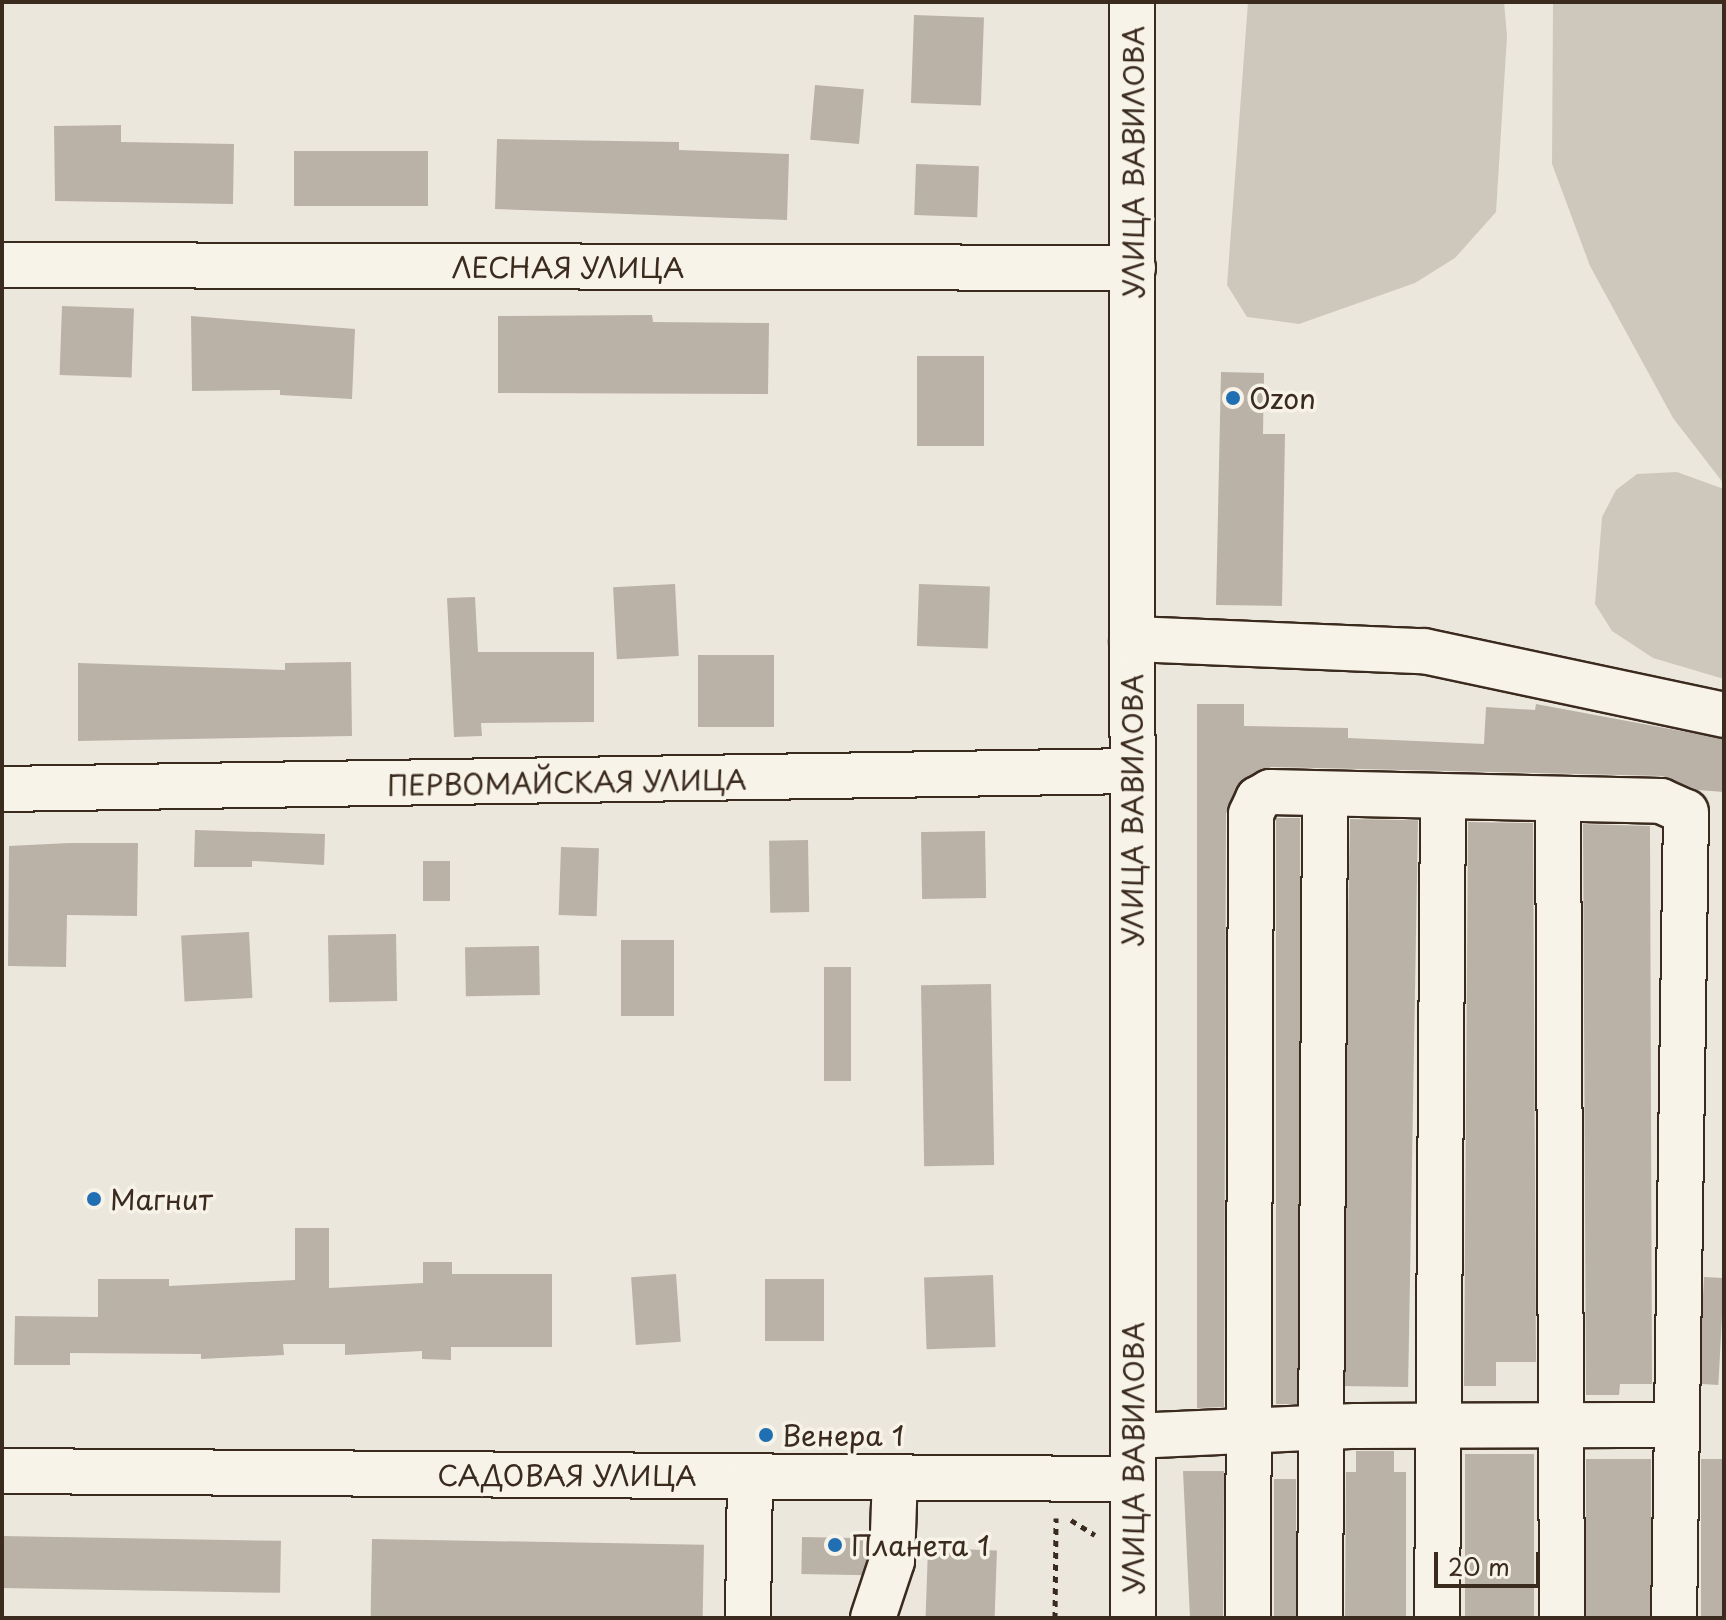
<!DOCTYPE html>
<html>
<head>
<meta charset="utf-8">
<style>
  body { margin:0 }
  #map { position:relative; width:1726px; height:1620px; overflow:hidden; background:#ece7dc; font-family:"Playpen Sans",sans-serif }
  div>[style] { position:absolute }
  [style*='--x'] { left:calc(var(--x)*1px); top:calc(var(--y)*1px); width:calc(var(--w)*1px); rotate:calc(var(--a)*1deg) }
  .green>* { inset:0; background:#cec8bc }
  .building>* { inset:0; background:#bab2a7; transform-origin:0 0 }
  .path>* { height:5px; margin-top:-2.5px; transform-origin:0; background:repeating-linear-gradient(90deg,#3b2a1e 0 6px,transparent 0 12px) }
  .roads { filter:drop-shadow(2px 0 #3b2a1e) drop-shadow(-2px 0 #3b2a1e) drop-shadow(0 2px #3b2a1e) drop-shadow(0 -2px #3b2a1e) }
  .minor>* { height:44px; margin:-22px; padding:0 22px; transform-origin:22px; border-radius:22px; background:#f7f3e8 }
  .dots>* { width:22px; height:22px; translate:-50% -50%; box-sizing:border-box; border:4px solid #f7f3e8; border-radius:50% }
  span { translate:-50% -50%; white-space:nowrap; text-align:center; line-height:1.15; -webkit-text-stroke:7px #f7f3e8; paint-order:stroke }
  .street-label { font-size:28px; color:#3b2a1e }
  .poi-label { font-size:28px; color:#3b2a1e }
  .left { translate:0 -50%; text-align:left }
  .frame { position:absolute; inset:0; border:4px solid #3b2a1e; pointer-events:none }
  .scale { position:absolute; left:1434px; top:1552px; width:106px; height:36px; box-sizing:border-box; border:4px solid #3b2a1e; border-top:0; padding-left:10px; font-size:24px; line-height:28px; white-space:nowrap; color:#3b2a1e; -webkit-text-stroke:6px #f7f3e8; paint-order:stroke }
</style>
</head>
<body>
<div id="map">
  <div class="green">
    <i style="clip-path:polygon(1248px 2px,1504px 2px,1507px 36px,1496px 212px,1455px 258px,1415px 283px,1299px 324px,1247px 317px,1227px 285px)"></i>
    <i style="clip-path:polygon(1553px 2px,1724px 2px,1724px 484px,1673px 418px,1590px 266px,1552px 164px)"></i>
    <i style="clip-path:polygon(1677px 472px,1724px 489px,1724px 679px,1653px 658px,1612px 631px,1595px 604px,1602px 517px,1616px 490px,1637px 474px)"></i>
  </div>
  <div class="building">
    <i style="left:914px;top:15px;width:70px;height:88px;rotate:2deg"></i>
    <i style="left:815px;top:85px;width:49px;height:55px;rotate:5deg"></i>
    <i style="clip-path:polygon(121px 125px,121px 142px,234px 144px,233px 204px,55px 201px,54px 126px)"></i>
    <i style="clip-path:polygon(497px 139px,679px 142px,679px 150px,789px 154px,787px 220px,495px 209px)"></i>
    <i style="left:294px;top:151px;width:134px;height:55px"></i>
    <i style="left:916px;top:164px;width:63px;height:51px;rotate:2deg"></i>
    <i style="left:62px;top:306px;width:72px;height:69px;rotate:2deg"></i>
    <i style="clip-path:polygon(652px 315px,653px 322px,769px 323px,768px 394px,498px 393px,498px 316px)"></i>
    <i style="clip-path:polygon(191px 316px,355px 329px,352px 399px,280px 395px,280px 390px,192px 391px)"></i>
    <i style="left:917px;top:356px;width:67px;height:90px"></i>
    <i style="clip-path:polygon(1221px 372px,1264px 373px,1263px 434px,1285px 434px,1282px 606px,1216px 605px)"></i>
    <i style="left:675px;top:584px;width:72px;height:62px;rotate:87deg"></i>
    <i style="left:919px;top:584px;width:71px;height:62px;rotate:2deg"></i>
    <i style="clip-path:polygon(475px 597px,478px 652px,594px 652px,594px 722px,481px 723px,482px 736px,454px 737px,447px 598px)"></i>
    <i style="left:698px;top:655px;width:76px;height:72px"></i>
    <i style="clip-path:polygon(351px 662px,352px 736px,78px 741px,78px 663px,285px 670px,285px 663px)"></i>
    <i style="clip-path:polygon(1197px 704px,1244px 704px,1244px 726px,1348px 728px,1348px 738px,1484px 744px,1486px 707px,1535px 710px,1536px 704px,1724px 739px,1724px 792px,1698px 790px,1662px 776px,1271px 767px,1236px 788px,1226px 814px,1224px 1407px,1197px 1408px)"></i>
    <i style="left:1300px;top:818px;width:586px;height:24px;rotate:90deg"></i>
    <i style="left:1350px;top:819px;width:68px;height:567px;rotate:1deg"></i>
    <i style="clip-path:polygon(1468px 822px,1533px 823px,1536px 1362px,1496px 1362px,1496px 1386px,1464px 1386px)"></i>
    <i style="clip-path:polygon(1583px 824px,1650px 826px,1652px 1384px,1620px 1384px,1619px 1395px,1586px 1395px)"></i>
    <i style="clip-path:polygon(195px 830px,325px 834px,324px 865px,252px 861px,252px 867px,194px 867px)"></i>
    <i style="left:985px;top:831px;width:67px;height:64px;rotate:89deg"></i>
    <i style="left:808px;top:840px;width:72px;height:39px;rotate:89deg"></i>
    <i style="clip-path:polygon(69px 843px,138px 843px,137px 916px,67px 915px,66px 967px,8px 966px,9px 846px)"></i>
    <i style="left:561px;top:847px;width:38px;height:68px;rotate:2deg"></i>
    <i style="left:423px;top:861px;width:27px;height:40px"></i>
    <i style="left:249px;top:932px;width:66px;height:68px;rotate:87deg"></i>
    <i style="left:396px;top:934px;width:67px;height:68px;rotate:89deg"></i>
    <i style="left:621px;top:940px;width:53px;height:76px"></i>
    <i style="left:539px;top:946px;width:49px;height:74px;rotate:89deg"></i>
    <i style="left:851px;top:967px;width:114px;height:27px;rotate:90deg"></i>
    <i style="left:991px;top:984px;width:181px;height:70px;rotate:89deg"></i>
    <i style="clip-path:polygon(295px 1228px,329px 1228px,329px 1288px,423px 1283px,423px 1262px,452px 1262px,452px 1274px,552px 1274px,552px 1347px,451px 1347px,451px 1360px,422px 1359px,422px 1351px,345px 1355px,345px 1344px,283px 1344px,284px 1355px,201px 1359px,201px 1354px,70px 1353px,70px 1365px,14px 1365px,15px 1316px,98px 1317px,98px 1279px,169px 1279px,169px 1286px,295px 1280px)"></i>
    <i style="left:676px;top:1274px;width:68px;height:45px;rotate:86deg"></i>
    <i style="left:993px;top:1275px;width:72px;height:69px;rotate:88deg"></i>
    <i style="left:1704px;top:1277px;width:20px;height:107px;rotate:3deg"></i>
    <i style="left:765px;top:1279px;width:59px;height:62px"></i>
    <i style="clip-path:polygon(1356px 1451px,1394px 1451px,1394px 1472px,1406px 1472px,1406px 1618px,1345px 1618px,1346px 1472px,1356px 1472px)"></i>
    <i style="left:1465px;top:1454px;width:69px;height:164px"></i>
    <i style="left:1586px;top:1459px;width:65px;height:159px"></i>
    <i style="left:1701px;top:1459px;width:23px;height:159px"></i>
    <i style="clip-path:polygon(1183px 1471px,1224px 1471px,1223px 1618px,1190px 1618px)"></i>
    <i style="left:1274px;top:1479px;width:22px;height:139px"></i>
    <i style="left:2px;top:1536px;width:279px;height:52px;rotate:1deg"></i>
    <i style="left:802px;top:1537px;width:66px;height:37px;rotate:1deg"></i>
    <i style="left:372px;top:1539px;width:332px;height:78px;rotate:1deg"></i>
    <i style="left:928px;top:1548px;width:69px;height:70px;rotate:2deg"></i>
  </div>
  <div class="path">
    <i style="--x:1071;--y:1520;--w:28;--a:32"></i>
    <i style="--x:1055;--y:1618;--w:100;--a:-89.4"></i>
  </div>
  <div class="roads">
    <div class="minor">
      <i style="--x:1132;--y:2;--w:1616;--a:89.96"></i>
      <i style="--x:2;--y:265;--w:1131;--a:0.15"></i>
      <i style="--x:1132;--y:639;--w:292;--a:2.4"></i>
      <i style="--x:1424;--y:651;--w:307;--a:12"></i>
      <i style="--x:2;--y:789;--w:1130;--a:-0.91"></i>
      <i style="--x:1558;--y:799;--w:819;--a:89.72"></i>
      <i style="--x:1133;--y:1436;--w:223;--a:-2.6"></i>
      <i style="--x:1356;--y:1426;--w:318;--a:-0.2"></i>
      <i style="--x:2;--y:1471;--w:1131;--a:0.41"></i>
      <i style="--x:748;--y:1618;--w:142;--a:-89.2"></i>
      <i style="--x:873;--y:1618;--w:60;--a:-71.6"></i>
      <i style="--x:892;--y:1561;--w:84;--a:-88"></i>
      <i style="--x:1248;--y:1618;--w:804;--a:-89.79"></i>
      <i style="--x:1251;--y:814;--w:17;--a:-65"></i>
      <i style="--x:1258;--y:799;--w:14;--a:-30"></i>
      <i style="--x:1270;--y:792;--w:391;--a:1.3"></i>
      <i style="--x:1661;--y:801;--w:27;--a:24"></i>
      <i style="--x:1686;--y:812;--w:806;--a:90.85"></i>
      <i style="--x:1320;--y:1618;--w:824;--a:-89.65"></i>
      <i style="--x:1437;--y:1618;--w:822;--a:-89.58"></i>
    </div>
  </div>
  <div class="dots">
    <i style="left:1233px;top:398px;background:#1f6fb2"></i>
    <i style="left:94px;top:1199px;background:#1f6fb2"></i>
    <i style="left:766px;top:1435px;background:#1f6fb2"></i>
    <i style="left:835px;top:1545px;background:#1f6fb2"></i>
  </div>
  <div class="street-label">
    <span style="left:1133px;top:162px;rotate:-90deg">УЛИЦА ВАВИЛОВА</span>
    <span style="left:568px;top:267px">ЛЕСНАЯ УЛИЦА</span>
    <span style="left:567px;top:782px;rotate:-1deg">ПЕРВОМАЙСКАЯ УЛИЦА</span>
    <span style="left:1132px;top:810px;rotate:-90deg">УЛИЦА ВАВИЛОВА</span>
    <span style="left:1133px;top:1458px;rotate:-90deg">УЛИЦА ВАВИЛОВА</span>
    <span style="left:567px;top:1475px">САДОВАЯ УЛИЦА</span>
  </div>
  <div class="poi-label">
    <span class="left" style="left:1249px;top:398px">Ozon</span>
    <span class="left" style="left:110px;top:1199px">Магнит</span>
    <span class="left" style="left:782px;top:1435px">Венера 1</span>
    <span class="left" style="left:851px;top:1545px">Планета 1</span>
  </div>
  <div class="frame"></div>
  <div class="scale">20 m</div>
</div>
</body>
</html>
